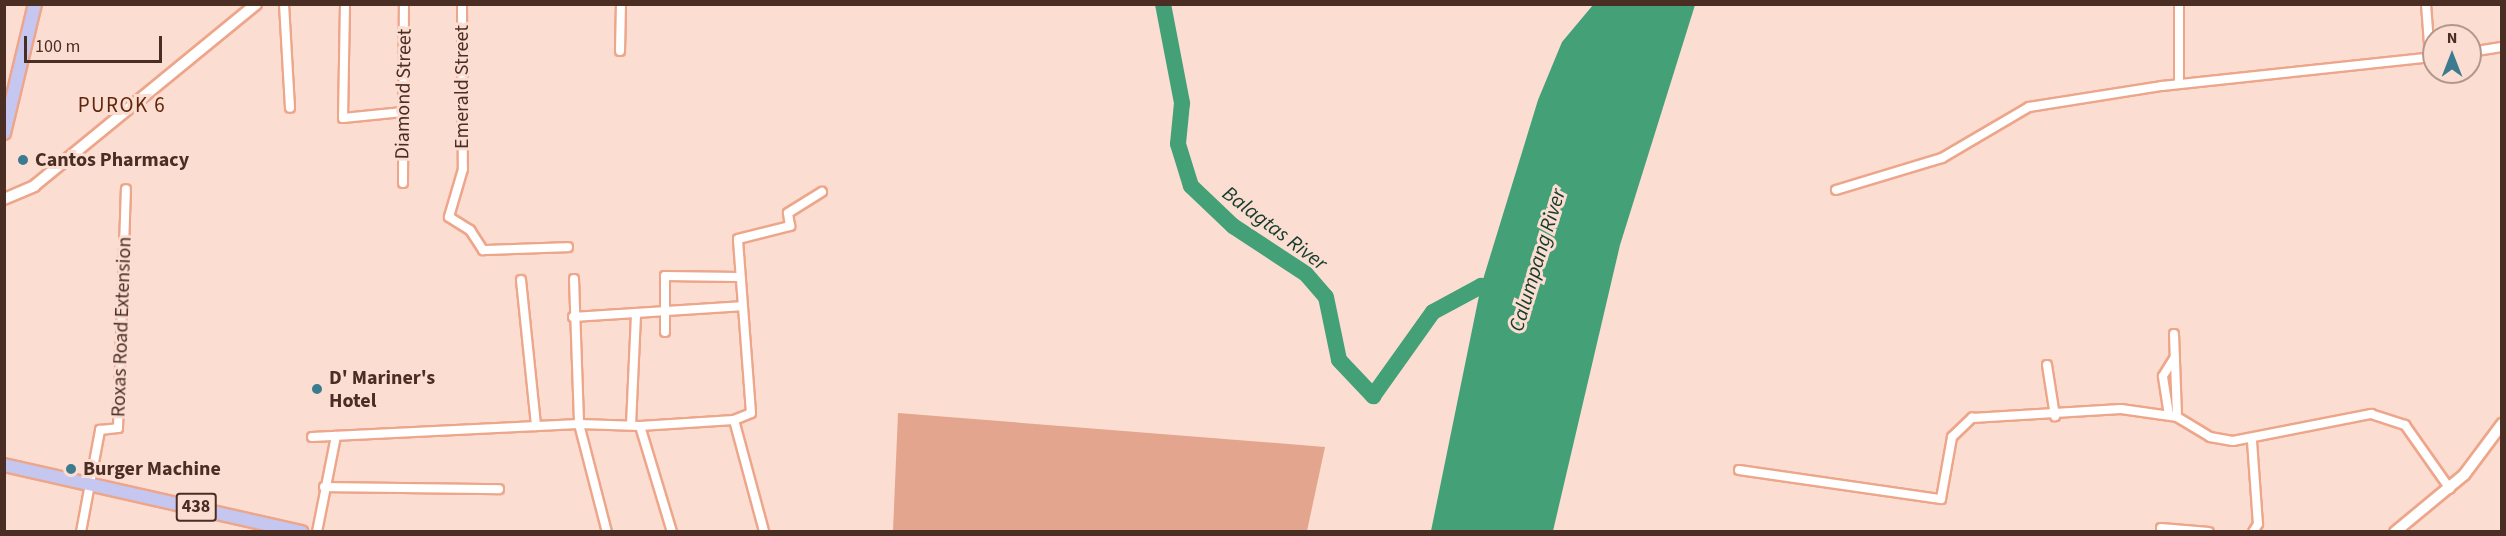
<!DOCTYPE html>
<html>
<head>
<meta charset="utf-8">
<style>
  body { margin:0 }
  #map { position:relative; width:2506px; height:536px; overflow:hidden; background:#fbddd2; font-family:"Source Sans 3",sans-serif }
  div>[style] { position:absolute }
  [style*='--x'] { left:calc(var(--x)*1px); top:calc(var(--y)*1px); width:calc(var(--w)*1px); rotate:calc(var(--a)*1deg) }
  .green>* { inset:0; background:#e3a58d }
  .water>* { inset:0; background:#43a077 }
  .river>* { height:16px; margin:-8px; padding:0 8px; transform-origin:8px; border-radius:8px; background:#43a077 }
  .roads { filter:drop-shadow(2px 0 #eda68a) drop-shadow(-2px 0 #eda68a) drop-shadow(0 2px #eda68a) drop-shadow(0 -2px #eda68a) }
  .street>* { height:8px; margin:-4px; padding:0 4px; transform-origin:4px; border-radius:4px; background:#fff }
  .secondary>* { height:10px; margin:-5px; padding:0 5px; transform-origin:5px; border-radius:5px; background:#fff }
  .primary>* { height:12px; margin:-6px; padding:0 6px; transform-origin:6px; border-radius:6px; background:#c5c7f1 }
  .dots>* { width:16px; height:16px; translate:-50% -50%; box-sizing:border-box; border:3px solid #fbddd2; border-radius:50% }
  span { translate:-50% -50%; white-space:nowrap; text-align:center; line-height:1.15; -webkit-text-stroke:6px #fbddd2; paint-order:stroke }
  .shield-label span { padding:2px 4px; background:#fbddd2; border:2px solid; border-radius:4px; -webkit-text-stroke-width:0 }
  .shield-label { font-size:18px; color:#4b2e23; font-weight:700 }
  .street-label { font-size:20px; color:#4b2e23 }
  .poi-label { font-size:20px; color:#4b2e23; font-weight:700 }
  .left { translate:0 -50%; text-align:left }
  .neighbourhood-label { font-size:21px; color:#60260b; letter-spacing:1.5px }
  .water-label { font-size:21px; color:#143c2b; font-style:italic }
  .frame { position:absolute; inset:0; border:6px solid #4b2e23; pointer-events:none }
  .north { position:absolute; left:2422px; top:24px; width:60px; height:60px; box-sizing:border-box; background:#fbddd2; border:2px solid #b5978c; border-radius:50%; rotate:0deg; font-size:16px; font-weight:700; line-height:24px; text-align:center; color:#4b2e23 }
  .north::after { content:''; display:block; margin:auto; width:21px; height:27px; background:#3b7a8f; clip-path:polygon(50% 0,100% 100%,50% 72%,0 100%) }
  .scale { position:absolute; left:24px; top:36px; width:138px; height:27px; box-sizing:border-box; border:3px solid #4b2e23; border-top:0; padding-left:8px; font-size:18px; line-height:21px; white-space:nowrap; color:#4b2e23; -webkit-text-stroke:4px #fbddd2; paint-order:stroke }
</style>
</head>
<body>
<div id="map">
  <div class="green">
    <i style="clip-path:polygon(898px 413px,1325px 447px,1307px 531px,893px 531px)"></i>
  </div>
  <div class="water">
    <i style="clip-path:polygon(1593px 5px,1695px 5px,1620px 245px,1553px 531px,1431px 531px,1481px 286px,1538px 100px,1562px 42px)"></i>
  </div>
  <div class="river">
    <i style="--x:1163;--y:4;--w:101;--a:79.1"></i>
    <i style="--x:1182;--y:103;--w:41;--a:95.6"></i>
    <i style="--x:1178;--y:144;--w:44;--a:72.8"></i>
    <i style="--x:1191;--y:186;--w:58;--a:43.6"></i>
    <i style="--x:1233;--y:226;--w:87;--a:33.3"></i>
    <i style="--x:1306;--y:274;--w:30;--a:49"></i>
    <i style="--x:1326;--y:297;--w:64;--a:78.3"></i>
    <i style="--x:1339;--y:360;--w:50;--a:46.6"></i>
    <i style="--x:1373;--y:396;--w:103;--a:-54.5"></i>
    <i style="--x:1433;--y:312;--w:55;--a:-28.4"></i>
    <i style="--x:1481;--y:286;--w:23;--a:2"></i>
  </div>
  <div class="roads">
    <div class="street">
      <i style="--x:284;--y:4;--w:104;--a:86.7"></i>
      <i style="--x:345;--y:4;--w:114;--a:91"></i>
      <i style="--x:343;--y:118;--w:60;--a:-5.7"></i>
      <i style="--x:462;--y:4;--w:165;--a:89.7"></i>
      <i style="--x:463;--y:169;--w:50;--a:106.3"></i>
      <i style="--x:449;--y:217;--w:25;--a:32"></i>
      <i style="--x:470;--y:230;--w:24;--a:57"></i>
      <i style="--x:483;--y:250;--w:85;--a:-2"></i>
      <i style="--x:2179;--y:4;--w:80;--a:90"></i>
      <i style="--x:2426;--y:4;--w:53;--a:85.7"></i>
      <i style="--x:620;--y:51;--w:47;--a:-88.8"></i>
      <i style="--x:2470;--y:52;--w:32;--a:-9"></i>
      <i style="--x:403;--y:183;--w:179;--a:-89.7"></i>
      <i style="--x:1836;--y:190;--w:111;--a:-16.8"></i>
      <i style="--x:1942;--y:158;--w:101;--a:-30.4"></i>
      <i style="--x:2029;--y:107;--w:135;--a:-9"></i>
      <i style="--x:2162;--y:86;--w:274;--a:-6.1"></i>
      <i style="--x:574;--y:279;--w:145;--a:88"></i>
      <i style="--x:579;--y:424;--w:112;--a:75.5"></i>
      <i style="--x:521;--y:280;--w:147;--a:84.1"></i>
      <i style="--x:573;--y:317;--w:168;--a:-3.7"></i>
      <i style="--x:665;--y:332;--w:56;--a:-90"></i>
      <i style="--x:665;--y:276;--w:73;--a:0.8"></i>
      <i style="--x:2174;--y:334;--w:83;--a:87.9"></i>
      <i style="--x:2047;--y:365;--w:52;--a:81.1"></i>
      <i style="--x:2169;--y:415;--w:39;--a:-99"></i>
      <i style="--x:2163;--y:376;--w:22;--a:-58"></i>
      <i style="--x:734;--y:420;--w:115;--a:74.9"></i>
      <i style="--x:631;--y:425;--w:110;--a:-87.4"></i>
      <i style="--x:640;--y:426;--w:111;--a:73.2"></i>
      <i style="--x:312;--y:437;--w:267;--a:-2.8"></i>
      <i style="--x:579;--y:424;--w:61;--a:1.9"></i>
      <i style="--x:640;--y:426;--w:94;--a:-3.7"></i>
      <i style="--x:734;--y:420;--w:18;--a:-22"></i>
      <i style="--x:751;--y:413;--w:174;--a:-94.3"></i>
      <i style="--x:738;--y:239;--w:54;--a:-14"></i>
      <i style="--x:790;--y:226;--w:13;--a:-99"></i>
      <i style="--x:788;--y:213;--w:40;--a:-32"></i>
      <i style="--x:2252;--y:441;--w:83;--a:85.9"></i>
      <i style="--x:2258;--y:524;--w:9;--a:122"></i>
      <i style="--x:1739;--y:470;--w:204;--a:8.2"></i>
      <i style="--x:1941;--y:499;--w:63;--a:-79.9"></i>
      <i style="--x:1952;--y:437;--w:28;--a:-44"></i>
      <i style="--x:1972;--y:418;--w:149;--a:-3.5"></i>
      <i style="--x:2121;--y:409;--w:57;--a:8.1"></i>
      <i style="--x:2177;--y:417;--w:39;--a:31"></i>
      <i style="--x:2210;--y:437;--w:23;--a:10"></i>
      <i style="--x:2233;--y:441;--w:141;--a:-11.1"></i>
      <i style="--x:2371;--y:414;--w:36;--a:18"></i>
      <i style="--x:2405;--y:425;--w:78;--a:54.9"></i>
      <i style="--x:324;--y:487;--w:175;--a:0.7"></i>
      <i style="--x:2161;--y:528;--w:48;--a:4.8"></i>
      <i style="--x:81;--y:532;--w:104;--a:-79.4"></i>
      <i style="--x:100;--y:430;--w:18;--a:-6"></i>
      <i style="--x:118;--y:428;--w:239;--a:-88.1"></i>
      <i style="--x:317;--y:532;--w:98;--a:-78.8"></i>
    </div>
    <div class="secondary">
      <i style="--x:4;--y:199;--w:33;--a:-23"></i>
      <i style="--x:34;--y:186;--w:287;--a:-39.3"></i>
      <i style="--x:2395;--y:532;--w:89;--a:-39.6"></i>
      <i style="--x:2464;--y:475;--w:64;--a:-53.3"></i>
    </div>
    <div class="primary">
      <i style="--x:4;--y:133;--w:133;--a:-76.5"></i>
      <i style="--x:4;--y:465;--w:305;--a:12.7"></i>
    </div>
  </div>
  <div class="dots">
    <i style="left:23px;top:160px;background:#3b7a8f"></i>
    <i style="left:317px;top:389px;background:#3b7a8f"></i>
    <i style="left:71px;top:469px;background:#3b7a8f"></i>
  </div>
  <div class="shield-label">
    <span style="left:196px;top:507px">438</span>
  </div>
  <div class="street-label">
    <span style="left:462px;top:87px;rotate:-90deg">Emerald Street</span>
    <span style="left:404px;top:94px;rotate:-89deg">Diamond Street</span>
    <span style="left:122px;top:327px;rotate:-88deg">Roxas Road Extension</span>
  </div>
  <div class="poi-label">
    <span class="left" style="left:35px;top:160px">Cantos Pharmacy</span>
    <span class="left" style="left:329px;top:390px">D' Mariner's<br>Hotel</span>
    <span class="left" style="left:83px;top:469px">Burger Machine</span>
  </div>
  <div class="neighbourhood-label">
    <span style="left:122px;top:105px">PUROK 6</span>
  </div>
  <div class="water-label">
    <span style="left:1275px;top:228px;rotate:37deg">Balagtas River</span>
    <span style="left:1537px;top:260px;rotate:-73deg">Calumpang River</span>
  </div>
  <div class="frame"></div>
  <div class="north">N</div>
  <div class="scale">100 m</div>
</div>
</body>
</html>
